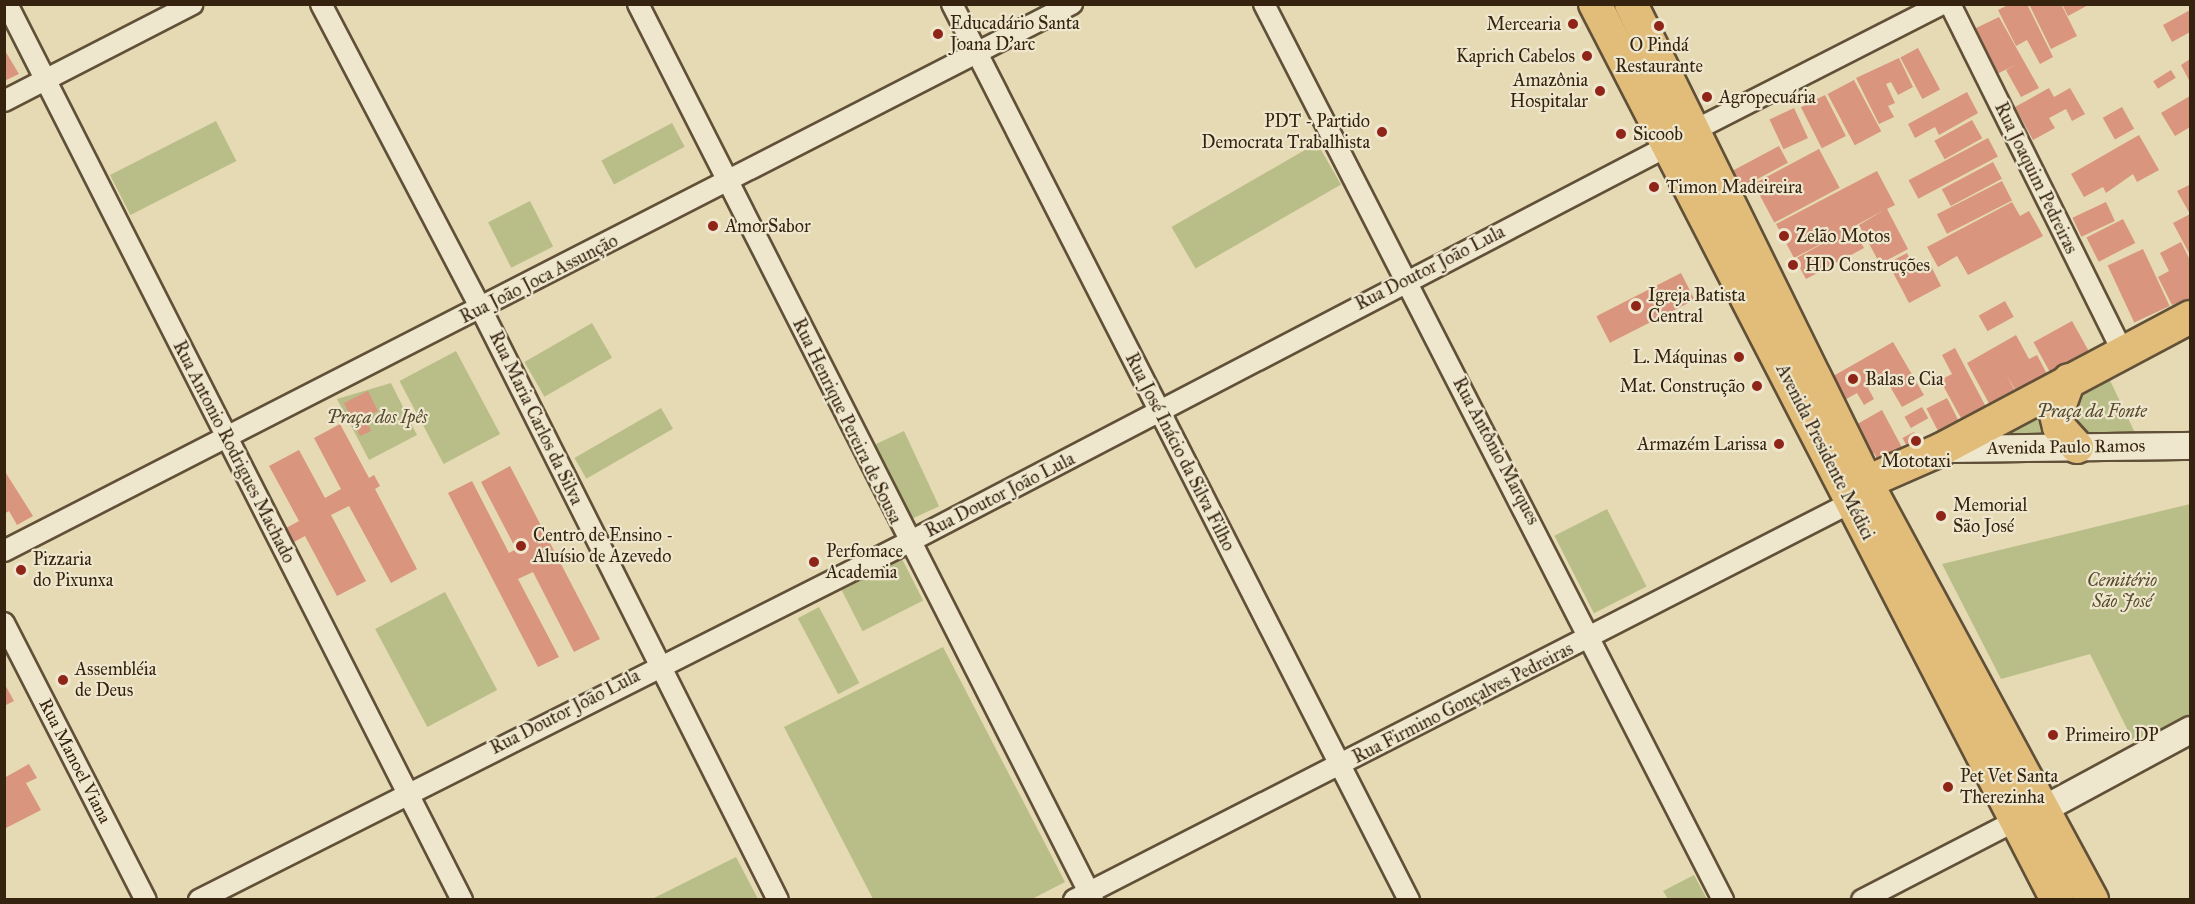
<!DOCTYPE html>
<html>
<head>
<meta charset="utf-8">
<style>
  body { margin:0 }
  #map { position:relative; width:2195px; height:904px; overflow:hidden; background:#e5dab3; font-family:"IM FELL Great Primer",serif }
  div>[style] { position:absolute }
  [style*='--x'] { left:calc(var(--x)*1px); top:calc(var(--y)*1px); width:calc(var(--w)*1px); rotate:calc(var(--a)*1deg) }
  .green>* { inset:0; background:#b9be89; transform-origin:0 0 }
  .building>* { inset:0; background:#d9957e; transform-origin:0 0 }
  .roads { filter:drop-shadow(2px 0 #615038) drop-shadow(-2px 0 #615038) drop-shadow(0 2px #615038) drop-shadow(0 -2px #615038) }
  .minor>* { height:20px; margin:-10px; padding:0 10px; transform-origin:10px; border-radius:10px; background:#eee7ce }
  .tertiary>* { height:26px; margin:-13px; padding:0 13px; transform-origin:13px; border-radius:13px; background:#eee7ce }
  .primary>* { height:32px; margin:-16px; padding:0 16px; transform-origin:16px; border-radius:16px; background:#e2bd7a }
  .dots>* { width:16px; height:16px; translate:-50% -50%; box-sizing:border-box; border:3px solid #eee7ce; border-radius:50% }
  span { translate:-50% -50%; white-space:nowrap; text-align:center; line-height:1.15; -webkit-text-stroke:4.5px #eee7ce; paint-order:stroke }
  .poi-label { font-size:18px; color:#35220f }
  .left { translate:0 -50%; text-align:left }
  .right { translate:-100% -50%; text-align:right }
  .street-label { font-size:18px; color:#35220f }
  .park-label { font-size:18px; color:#56492e; font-style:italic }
  .frame { position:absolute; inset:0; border:6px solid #35220f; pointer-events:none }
</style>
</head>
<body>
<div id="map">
  <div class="green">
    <i style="left:216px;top:121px;width:45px;height:119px;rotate:63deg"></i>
    <i style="left:672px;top:123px;width:27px;height:80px;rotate:62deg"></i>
    <i style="left:1317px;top:143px;width:48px;height:168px;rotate:60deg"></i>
    <i style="left:530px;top:201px;width:51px;height:47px;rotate:63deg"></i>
    <i style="left:592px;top:323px;width:40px;height:78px;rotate:60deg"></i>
    <i style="left:456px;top:351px;width:94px;height:64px;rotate:62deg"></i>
    <i style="clip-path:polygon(2106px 372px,2138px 439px,1974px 438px)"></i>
    <i style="clip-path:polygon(391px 383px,417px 435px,369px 460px,337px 399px)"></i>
    <i style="left:661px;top:408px;width:24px;height:100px;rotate:60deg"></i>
    <i style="left:904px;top:431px;width:83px;height:34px;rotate:65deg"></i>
    <i style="clip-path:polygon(2190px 504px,2190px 714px,2134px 743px,2090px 654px,2001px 679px,1942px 564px)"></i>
    <i style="left:1607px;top:509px;width:87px;height:59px;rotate:63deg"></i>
    <i style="left:900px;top:555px;width:51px;height:68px;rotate:63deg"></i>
    <i style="left:445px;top:592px;width:111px;height:79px;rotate:62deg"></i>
    <i style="left:819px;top:607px;width:86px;height:24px;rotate:62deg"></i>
    <i style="clip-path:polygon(943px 647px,1065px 882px,1032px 899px,873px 899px,784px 727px)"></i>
    <i style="clip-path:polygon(736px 857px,758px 899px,652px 899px)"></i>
    <i style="clip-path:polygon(1694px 875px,1707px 899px,1668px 899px,1663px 891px)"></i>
  </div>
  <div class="building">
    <i style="clip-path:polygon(2010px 4px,2027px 4px,2053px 57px,2040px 64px,2027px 40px,2016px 46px,1998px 10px)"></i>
    <i style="clip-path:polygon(2029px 4px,2061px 4px,2077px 36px,2051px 49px)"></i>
    <i style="clip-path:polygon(2062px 4px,2090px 4px,2068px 16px)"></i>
    <i style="clip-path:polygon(2190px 10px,2190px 32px,2172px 42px,2163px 25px)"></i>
    <i style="clip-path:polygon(1999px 17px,2039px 88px,2021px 97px,2006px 70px,2019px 63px,1997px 74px,1974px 29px)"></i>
    <i style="left:1918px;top:48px;width:47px;height:20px;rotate:62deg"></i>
    <i style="clip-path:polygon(4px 49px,19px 74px,4px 81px)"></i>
    <i style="clip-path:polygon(1899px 58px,1913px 87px,1898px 95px,1891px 82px,1886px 84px,1895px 103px,1888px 106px,1894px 117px,1879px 124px,1856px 78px)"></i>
    <i style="clip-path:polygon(2190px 59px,2190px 82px,2181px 65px)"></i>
    <i style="left:2171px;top:70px;width:9px;height:21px;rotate:58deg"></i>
    <i style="left:1854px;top:80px;width:58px;height:30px;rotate:62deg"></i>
    <i style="clip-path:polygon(2049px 88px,2054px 97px,2070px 88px,2085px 114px,2072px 121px,2066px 109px,2049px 118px,2055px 128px,2033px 140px,2015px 107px)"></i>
    <i style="clip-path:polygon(1967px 92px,1978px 113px,1939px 135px,1935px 127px,1915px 138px,1908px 124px)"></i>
    <i style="left:1825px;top:95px;width:46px;height:27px;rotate:63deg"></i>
    <i style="clip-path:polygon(2190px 96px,2190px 127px,2175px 136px,2161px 113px)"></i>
    <i style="left:2122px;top:107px;width:25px;height:22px;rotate:61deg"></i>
    <i style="left:1794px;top:108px;width:33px;height:27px;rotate:65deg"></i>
    <i style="left:1972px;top:120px;width:21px;height:43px;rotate:61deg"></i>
    <i style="clip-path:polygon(2139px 135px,2159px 170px,2137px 182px,2133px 174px,2106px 193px,2103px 187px,2084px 197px,2071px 174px)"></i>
    <i style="left:1988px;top:138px;width:21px;height:90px;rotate:62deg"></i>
    <i style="left:1779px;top:146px;width:19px;height:61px;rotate:62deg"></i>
    <i style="left:1819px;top:149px;width:44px;height:74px;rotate:62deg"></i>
    <i style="left:1993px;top:162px;width:19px;height:58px;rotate:62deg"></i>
    <i style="clip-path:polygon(1877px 171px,1895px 205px,1887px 209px,1908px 249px,1880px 264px,1859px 225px,1884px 210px,1853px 227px,1864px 248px,1806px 279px,1795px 259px,1840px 234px,1794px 258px,1776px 224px)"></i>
    <i style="left:2002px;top:181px;width:22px;height:73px;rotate:63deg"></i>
    <i style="clip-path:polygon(2189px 185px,2190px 187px,2190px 255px,2173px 223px,2190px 214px,2177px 191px)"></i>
    <i style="clip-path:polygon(2012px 202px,2020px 216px,2029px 211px,2043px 236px,1968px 275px,1957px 256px,1938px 267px,1927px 247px)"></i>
    <i style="left:2106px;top:202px;width:21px;height:37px;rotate:65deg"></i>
    <i style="left:2123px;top:219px;width:27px;height:41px;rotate:63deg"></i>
    <i style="clip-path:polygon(2181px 242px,2190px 260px,2190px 299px,2172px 305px,2158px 277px,2169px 271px,2160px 253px)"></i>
    <i style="left:2143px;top:249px;width:63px;height:39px;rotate:65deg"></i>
    <i style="clip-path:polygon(1907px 253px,1916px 271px,1930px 264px,1941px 286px,1909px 303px,1888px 263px)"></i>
    <i style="left:1681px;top:273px;width:30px;height:95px;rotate:63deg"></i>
    <i style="left:2005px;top:301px;width:18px;height:30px;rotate:61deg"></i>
    <i style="left:2072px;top:321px;width:41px;height:44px;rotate:61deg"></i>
    <i style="clip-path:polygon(2016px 335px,2029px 359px,2037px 355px,2048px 376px,2017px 393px,2006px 374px,2016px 393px,1991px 407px,1967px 363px)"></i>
    <i style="clip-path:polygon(1893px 342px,1924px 395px,1902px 407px,1885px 378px,1868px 388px,1874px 399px,1864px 405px,1857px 393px,1841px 402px,1828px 379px)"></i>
    <i style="clip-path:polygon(1955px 348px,1986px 407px,1962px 420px,1940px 380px,1952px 374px,1942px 355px)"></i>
    <i style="clip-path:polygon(368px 391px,378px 411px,365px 417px,371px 431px,360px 436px,344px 403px)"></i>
    <i style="left:1947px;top:398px;width:31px;height:23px;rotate:63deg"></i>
    <i style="left:1922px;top:407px;width:13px;height:20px;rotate:61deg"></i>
    <i style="clip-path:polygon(1882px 410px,1906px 455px,1883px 468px,1874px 453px,1868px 456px,1852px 427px)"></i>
    <i style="clip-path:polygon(340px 424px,369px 478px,374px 475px,380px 486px,375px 489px,417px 569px,391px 583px,349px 506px,331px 515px,366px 581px,337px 596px,305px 536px,294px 542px,286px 528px,299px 521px,269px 466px,299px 450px,325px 498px,341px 489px,314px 438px)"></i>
    <i style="left:1914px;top:432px;width:19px;height:13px;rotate:62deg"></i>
    <i style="clip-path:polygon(510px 466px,600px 639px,574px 652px,533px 572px,518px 579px,559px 657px,538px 667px,448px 493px,472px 481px,509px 553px,516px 549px,481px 482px)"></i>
    <i style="clip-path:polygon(4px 470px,33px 516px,17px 525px,9px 511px,4px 514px)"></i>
    <i style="clip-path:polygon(4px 683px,14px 701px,4px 706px)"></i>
    <i style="clip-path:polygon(29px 764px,37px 778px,26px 783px,41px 810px,4px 829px,4px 778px)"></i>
  </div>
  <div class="roads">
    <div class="minor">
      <i style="--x:7;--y:4;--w:1005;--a:63.08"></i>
      <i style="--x:321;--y:4;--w:344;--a:62.3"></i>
      <i style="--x:481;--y:309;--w:661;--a:63.32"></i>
      <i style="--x:638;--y:4;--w:1005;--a:63.08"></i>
      <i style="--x:952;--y:4;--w:1006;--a:62.98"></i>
      <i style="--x:1264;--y:4;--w:1007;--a:62.87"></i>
      <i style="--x:1950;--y:4;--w:387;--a:63.6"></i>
      <i style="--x:4;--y:101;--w:212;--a:-27.2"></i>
      <i style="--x:1695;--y:130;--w:277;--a:-27"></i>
      <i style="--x:4;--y:551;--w:1200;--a:-27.12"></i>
      <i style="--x:4;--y:623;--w:311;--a:62.9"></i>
      <i style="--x:199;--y:900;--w:793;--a:-26.76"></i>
      <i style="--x:907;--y:543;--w:858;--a:-27.55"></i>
      <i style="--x:1074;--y:900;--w:872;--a:-27.09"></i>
      <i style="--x:1862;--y:900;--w:174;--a:-27.3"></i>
    </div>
    <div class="tertiary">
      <i style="--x:1942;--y:449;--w:248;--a:-0.7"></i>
      <i style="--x:2046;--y:808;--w:164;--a:-28.4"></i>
    </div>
    <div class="primary">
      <i style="--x:1595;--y:4;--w:1008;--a:62.72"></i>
      <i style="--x:1631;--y:4;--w:543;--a:63.77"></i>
      <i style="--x:1871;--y:491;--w:465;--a:61.6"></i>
      <i style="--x:2069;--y:380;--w:37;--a:110"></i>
      <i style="--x:2056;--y:415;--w:12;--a:76"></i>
      <i style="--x:2059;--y:427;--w:27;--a:48"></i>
      <i style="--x:1867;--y:482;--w:82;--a:-23.7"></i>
      <i style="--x:1942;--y:449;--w:281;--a:-28"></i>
    </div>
  </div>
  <div class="dots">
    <i style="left:1573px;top:24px;background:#8f2418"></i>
    <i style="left:1659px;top:26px;background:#8f2418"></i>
    <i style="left:938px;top:34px;background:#8f2418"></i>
    <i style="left:1587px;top:56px;background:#8f2418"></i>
    <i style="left:1600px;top:91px;background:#8f2418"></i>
    <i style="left:1707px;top:97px;background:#8f2418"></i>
    <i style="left:1382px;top:132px;background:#8f2418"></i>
    <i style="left:1621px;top:134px;background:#8f2418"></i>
    <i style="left:1654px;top:187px;background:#8f2418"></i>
    <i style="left:713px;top:226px;background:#8f2418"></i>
    <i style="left:1784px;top:236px;background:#8f2418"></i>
    <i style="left:1793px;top:265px;background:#8f2418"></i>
    <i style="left:1636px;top:306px;background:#8f2418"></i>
    <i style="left:1739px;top:357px;background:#8f2418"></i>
    <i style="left:1853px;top:379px;background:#8f2418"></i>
    <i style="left:1757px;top:386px;background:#8f2418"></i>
    <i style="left:1916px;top:441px;background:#8f2418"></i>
    <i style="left:1779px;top:444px;background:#8f2418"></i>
    <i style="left:1941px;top:516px;background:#8f2418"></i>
    <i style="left:521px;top:546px;background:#8f2418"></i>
    <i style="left:814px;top:562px;background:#8f2418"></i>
    <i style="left:21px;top:570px;background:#8f2418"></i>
    <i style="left:63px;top:680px;background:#8f2418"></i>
    <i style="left:2053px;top:735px;background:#8f2418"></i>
    <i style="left:1948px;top:787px;background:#8f2418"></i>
  </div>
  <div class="poi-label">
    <span class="left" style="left:950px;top:34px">Educadário Santa<br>Joana D’arc</span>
    <span class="right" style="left:1561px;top:24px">Mercearia</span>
    <span style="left:1659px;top:56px">O Pindá<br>Restaurante</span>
    <span class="right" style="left:1575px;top:56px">Kaprich Cabelos</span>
    <span class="right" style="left:1588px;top:91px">Amazônia<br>Hospitalar</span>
    <span class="left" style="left:1719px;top:97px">Agropecuária</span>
    <span class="right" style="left:1370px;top:132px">PDT - Partido<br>Democrata Trabalhista</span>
    <span class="left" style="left:1633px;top:134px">Sicoob</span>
    <span class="left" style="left:1666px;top:187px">Timon Madeireira</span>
    <span class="left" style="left:725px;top:226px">AmorSabor</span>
    <span class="left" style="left:1796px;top:236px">Zelão Motos</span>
    <span class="left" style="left:1805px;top:265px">HD Construções</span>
    <span class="left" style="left:1648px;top:306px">Igreja Batista<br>Central</span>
    <span class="right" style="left:1727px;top:357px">L. Máquinas</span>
    <span class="left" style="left:1865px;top:379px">Balas e Cia</span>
    <span class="right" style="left:1745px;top:386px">Mat. Construção</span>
    <span class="right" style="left:1767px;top:444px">Armazém Larissa</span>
    <span style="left:1916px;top:461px">Mototaxi</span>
    <span class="left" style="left:1953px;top:516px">Memorial<br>São José</span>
    <span class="left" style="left:533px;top:546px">Centro de Ensino -<br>Aluísio de Azevedo</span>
    <span class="left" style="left:826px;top:562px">Perfomace<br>Academia</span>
    <span class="left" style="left:33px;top:570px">Pizzaria<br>do Pixunxa</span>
    <span class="left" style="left:75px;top:680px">Assembléia<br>de Deus</span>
    <span class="left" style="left:2065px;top:735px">Primeiro DP</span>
    <span class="left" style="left:1960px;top:787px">Pet Vet Santa<br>Therezinha</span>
  </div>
  <div class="street-label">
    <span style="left:2036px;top:178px;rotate:64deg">Rua Joaquim Pedreiras</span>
    <span style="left:1430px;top:268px;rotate:-27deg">Rua Doutor João Lula</span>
    <span style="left:539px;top:279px;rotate:-27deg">Rua João Joca Assunção</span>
    <span style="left:536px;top:418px;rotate:64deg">Rua Maria Carlos da Silva</span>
    <span style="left:847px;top:421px;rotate:64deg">Rua Henrique Pereira de Sousa</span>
    <span style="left:2066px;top:447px;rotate:-1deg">Avenida Paulo Ramos</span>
    <span style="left:1496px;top:451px;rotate:62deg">Rua Antônio Marques</span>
    <span style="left:234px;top:452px;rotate:63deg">Rua Antonio Rodrigues Machado</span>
    <span style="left:1180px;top:452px;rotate:63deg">Rua José Inácio da Silva Filho</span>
    <span style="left:1825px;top:452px;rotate:63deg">Avenida Presidente Médici</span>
    <span style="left:1000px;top:495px;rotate:-27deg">Rua Doutor João Lula</span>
    <span style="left:1463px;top:703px;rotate:-27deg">Rua Firmino Gonçalves Pedreiras</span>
    <span style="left:565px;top:712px;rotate:-27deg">Rua Doutor João Lula</span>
    <span style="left:75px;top:761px;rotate:63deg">Rua Manoel Viana</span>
  </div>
  <div class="park-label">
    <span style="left:2092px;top:411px">Praça da Fonte</span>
    <span style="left:377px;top:417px">Praça dos Ipês</span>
    <span style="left:2122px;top:591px">Cemitério<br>São José</span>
  </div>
  <div class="frame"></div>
</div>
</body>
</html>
